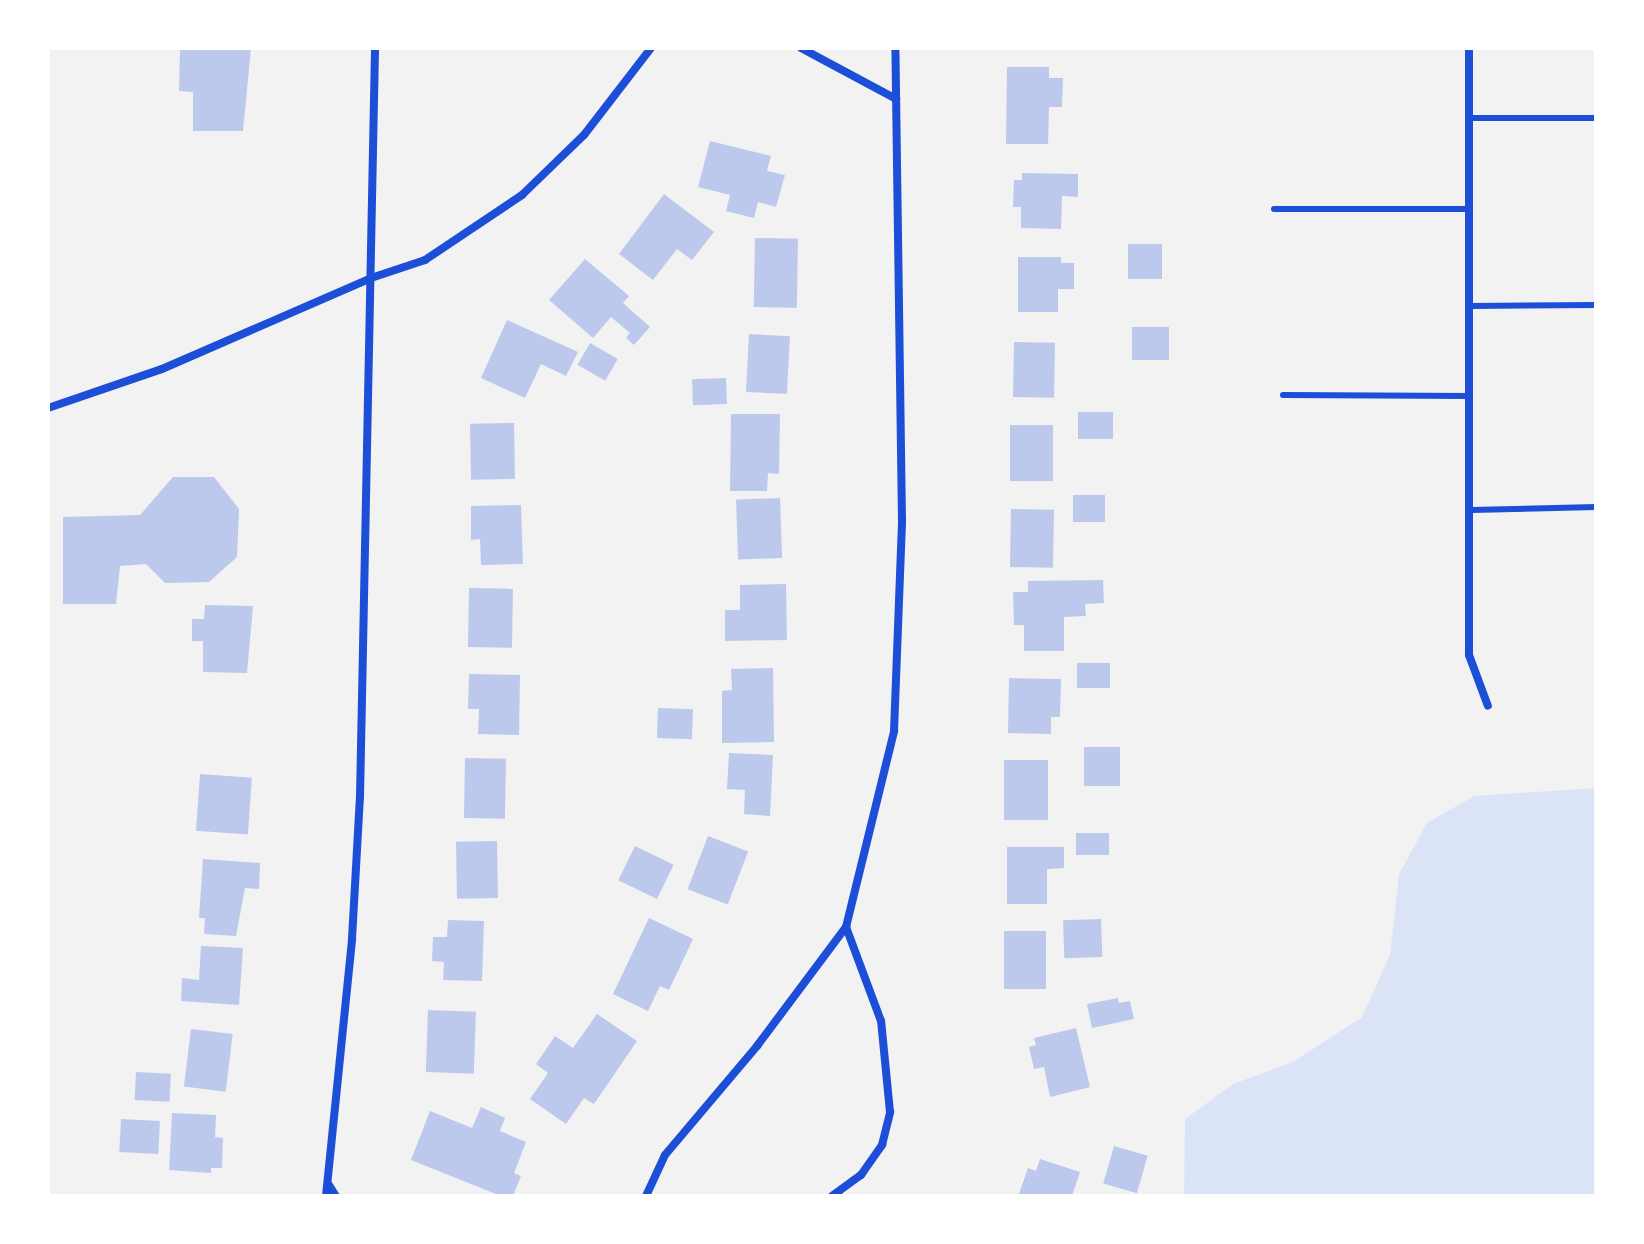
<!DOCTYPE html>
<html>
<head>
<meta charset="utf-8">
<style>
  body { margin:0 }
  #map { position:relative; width:1644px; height:1244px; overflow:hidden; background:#f2f2f2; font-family:"Open Sans",sans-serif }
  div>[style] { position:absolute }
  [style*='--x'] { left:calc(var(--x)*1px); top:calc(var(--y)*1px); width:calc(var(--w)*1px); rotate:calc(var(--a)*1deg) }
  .green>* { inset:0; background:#dbe4f7 }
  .building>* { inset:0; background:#bdc9ec; transform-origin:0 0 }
  .service>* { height:6px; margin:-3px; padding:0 3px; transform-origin:3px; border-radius:3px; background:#1d4ed8 }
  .minor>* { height:8px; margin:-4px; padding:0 4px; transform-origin:4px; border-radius:4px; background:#1d4ed8 }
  span { translate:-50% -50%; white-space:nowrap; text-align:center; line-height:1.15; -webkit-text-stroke:8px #fff; paint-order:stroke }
  .frame { position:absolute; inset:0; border:50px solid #fff; pointer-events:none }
</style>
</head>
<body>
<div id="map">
  <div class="green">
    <i style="clip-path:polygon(1596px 788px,1596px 1196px,1184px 1196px,1185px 1119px,1233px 1084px,1293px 1062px,1362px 1017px,1390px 955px,1399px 874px,1427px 823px,1474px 796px)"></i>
  </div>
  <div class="building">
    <i style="clip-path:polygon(180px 48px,251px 48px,243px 131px,193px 131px,193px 92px,179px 91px)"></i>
    <i style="clip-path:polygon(1007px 67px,1049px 67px,1049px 78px,1063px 78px,1062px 107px,1049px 107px,1048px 144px,1006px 144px)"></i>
    <i style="clip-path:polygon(710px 141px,771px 156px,767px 171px,785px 175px,776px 207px,758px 202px,754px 218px,726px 211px,730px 195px,698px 187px)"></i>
    <i style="clip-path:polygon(1022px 173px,1078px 174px,1078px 197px,1062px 196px,1061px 229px,1021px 228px,1021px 207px,1013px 207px,1014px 180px,1022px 180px)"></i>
    <i style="clip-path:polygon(664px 194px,714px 232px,692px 260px,677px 249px,653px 280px,619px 254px)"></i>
    <i style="left:755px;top:238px;width:43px;height:69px;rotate:1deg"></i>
    <i style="left:1128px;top:244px;width:34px;height:35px"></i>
    <i style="clip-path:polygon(1018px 257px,1061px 257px,1061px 263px,1074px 263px,1074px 289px,1058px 289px,1058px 312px,1018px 312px)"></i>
    <i style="clip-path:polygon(585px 259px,629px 296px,623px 303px,650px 327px,634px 345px,626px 338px,630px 333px,611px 317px,593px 338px,549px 300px)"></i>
    <i style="clip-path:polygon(507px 320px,578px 352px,566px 376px,541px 364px,525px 398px,481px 378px)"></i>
    <i style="left:1132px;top:327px;width:37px;height:33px"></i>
    <i style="left:749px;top:334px;width:41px;height:58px;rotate:3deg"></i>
    <i style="left:1014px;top:342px;width:41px;height:55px;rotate:1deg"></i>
    <i style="left:590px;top:343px;width:32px;height:25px;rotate:30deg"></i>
    <i style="left:726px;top:378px;width:26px;height:34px;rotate:88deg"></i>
    <i style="left:1078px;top:412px;width:35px;height:27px"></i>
    <i style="clip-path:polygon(731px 414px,780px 414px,779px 474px,768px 473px,767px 491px,730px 491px)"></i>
    <i style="left:514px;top:423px;width:56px;height:44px;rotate:89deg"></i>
    <i style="left:1010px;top:425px;width:43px;height:56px"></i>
    <i style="clip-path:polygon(173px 477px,214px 477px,239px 509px,237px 557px,209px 582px,165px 583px,146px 564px,120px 566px,116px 604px,63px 604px,63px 517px,140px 515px)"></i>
    <i style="left:1073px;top:495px;width:32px;height:27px"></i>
    <i style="left:780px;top:498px;width:60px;height:44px;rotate:88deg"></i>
    <i style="clip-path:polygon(521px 505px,523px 564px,481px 565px,480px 539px,471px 540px,471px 506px)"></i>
    <i style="left:1011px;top:509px;width:43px;height:58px;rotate:1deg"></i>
    <i style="clip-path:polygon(1103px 580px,1104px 603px,1085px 604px,1086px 616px,1064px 617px,1064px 651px,1024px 651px,1024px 625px,1014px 625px,1013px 592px,1028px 592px,1028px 581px)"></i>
    <i style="clip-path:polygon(786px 584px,787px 640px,725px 641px,725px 610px,740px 610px,740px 585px)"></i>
    <i style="left:469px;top:588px;width:44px;height:59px;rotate:1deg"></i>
    <i style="clip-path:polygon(205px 605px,253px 606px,247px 673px,203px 672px,203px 641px,192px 641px,192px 619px,204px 619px)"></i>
    <i style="left:1077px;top:663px;width:33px;height:25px"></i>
    <i style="clip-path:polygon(773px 668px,774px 742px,722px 743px,722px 691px,732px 690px,731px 669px)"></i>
    <i style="clip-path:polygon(469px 674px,520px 675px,519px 735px,478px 734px,479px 709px,468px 709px)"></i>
    <i style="clip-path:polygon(1009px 678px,1061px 679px,1060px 717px,1051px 717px,1051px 734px,1008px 733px)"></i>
    <i style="left:658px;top:708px;width:35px;height:30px;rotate:2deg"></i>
    <i style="left:1084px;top:747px;width:36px;height:39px"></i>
    <i style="clip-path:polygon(729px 753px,773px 755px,770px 816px,744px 814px,745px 790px,727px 789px)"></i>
    <i style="left:465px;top:758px;width:41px;height:60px;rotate:1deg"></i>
    <i style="left:1004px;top:760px;width:44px;height:60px"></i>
    <i style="left:200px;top:774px;width:52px;height:57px;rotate:4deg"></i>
    <i style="left:1109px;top:833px;width:22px;height:33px;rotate:90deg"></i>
    <i style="left:708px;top:836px;width:43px;height:57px;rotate:21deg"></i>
    <i style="left:497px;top:841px;width:57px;height:41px;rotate:89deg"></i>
    <i style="left:635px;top:846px;width:43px;height:38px;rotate:26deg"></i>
    <i style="clip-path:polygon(1007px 847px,1064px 847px,1064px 868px,1047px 869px,1047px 904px,1007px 904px)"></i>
    <i style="clip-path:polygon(203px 859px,260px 863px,259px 889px,245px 888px,236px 936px,204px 934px,205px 918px,199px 918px)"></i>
    <i style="clip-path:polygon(649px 918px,693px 939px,669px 990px,660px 986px,648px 1011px,613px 994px)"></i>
    <i style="left:1101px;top:919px;width:38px;height:38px;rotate:88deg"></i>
    <i style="clip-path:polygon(448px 920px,484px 921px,482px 981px,443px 980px,444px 962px,432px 961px,433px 937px,447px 937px)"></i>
    <i style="left:1004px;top:931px;width:42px;height:58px"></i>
    <i style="clip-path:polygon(201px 946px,243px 948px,239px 1005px,181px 1001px,182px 978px,199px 980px)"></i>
    <i style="clip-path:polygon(1118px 998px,1119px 1003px,1130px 1001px,1134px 1019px,1092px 1028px,1087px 1004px)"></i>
    <i style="left:428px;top:1010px;width:48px;height:62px;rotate:2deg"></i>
    <i style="clip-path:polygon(597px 1014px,637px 1041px,594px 1104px,584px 1098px,566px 1124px,530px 1099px,548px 1073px,536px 1064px,555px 1036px,573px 1048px)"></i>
    <i style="clip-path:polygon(1076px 1028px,1090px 1087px,1050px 1097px,1044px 1067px,1034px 1069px,1029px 1047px,1036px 1045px,1034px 1038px)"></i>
    <i style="left:191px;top:1029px;width:42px;height:58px;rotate:7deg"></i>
    <i style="left:136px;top:1072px;width:35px;height:28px;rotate:3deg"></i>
    <i style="clip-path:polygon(481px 1107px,505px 1118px,500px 1131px,526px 1142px,514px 1173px,521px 1176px,513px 1196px,501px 1196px,411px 1160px,430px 1111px,472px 1128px)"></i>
    <i style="clip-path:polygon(172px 1113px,216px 1115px,215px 1137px,223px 1138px,222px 1168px,211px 1168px,211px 1173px,169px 1170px)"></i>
    <i style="left:121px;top:1119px;width:39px;height:33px;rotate:3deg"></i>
    <i style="left:1114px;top:1146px;width:35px;height:39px;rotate:16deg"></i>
    <i style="clip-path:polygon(1040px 1159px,1080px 1172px,1072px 1196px,1019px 1194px,1028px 1168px,1036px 1171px)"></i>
  </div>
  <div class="service">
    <i style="--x:1470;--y:118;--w:126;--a:0"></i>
    <i style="--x:1274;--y:209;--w:196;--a:0"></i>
    <i style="--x:1470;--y:306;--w:126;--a:-0.5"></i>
    <i style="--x:1283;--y:395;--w:187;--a:0.3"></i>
    <i style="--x:1471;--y:510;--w:125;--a:-1.4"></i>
  </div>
  <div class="minor">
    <i style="--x:801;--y:48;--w:108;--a:28.2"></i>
    <i style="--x:1469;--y:48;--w:607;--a:90"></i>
    <i style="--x:1469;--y:655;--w:54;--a:69.6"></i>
    <i style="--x:48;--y:408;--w:120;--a:-18.9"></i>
    <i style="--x:162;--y:369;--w:228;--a:-23.5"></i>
    <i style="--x:371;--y:278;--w:57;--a:-18.4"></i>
    <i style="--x:425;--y:260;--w:117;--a:-33.8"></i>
    <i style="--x:522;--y:195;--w:86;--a:-44.1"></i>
    <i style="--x:584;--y:135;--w:110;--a:-52.4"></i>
    <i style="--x:329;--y:1185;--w:13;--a:58"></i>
    <i style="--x:326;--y:1196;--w:258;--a:-84.2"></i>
    <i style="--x:352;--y:939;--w:142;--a:-86.8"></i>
    <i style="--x:360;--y:797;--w:749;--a:-88.85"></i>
    <i style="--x:646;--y:1196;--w:45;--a:-65.1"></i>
    <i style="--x:665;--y:1155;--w:143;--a:-49.8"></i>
    <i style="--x:757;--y:1046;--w:149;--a:-53.2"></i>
    <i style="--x:846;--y:927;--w:202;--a:-76.2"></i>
    <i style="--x:894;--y:731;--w:210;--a:-87.8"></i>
    <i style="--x:902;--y:521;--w:473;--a:-90.8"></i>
    <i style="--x:832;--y:1196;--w:36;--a:-36"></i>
    <i style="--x:861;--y:1175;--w:37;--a:-55"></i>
    <i style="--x:882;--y:1145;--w:34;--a:-76"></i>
    <i style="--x:890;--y:1112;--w:91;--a:-95.6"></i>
    <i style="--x:881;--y:1021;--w:100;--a:-110.4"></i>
  </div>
  <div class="frame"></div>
</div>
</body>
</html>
